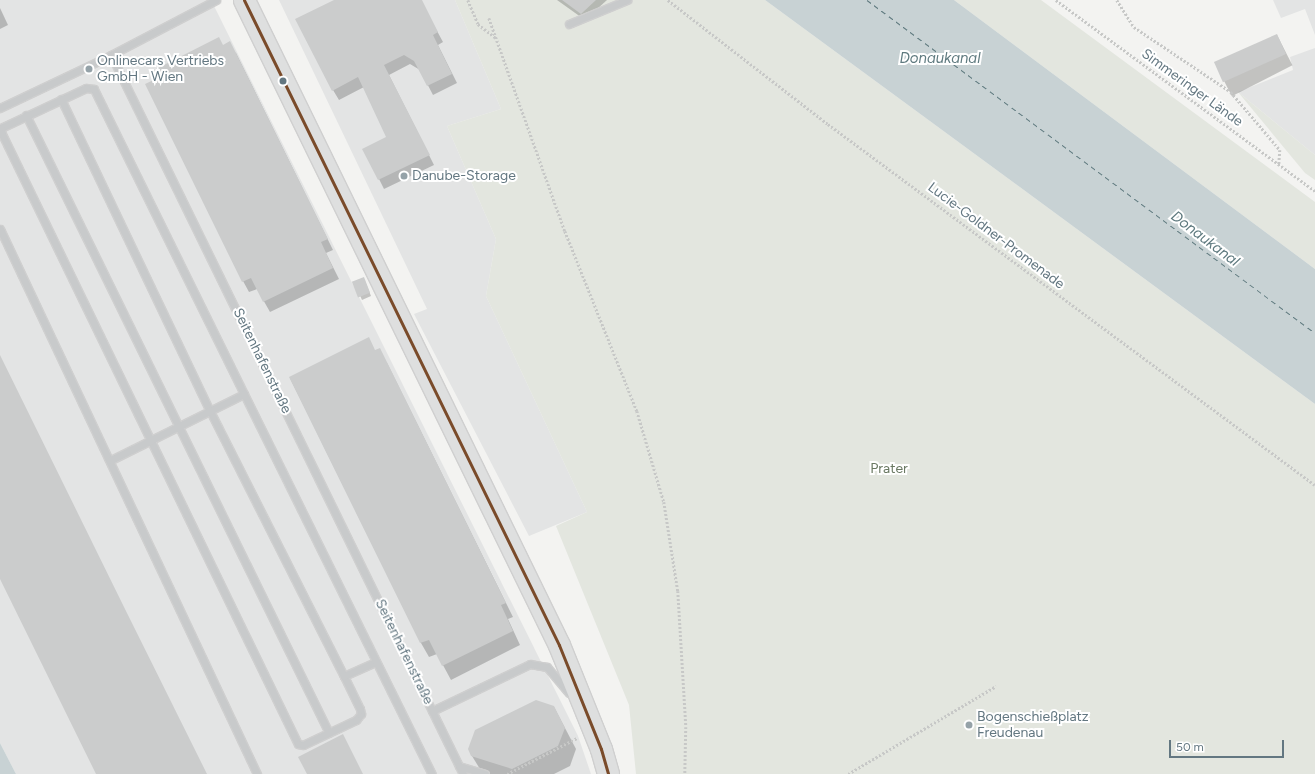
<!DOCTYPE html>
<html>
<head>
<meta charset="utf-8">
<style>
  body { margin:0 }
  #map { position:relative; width:1315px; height:774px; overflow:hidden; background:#f3f3f1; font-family:Figtree,sans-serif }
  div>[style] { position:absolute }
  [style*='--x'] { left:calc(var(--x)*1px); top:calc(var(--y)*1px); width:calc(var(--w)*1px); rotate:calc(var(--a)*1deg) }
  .built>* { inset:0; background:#e3e4e4 }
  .green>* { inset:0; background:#e3e6df }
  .water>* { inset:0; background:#c8d2d4 }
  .shadow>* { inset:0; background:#0003; transform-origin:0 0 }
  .ferry>* { height:1px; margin-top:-0.5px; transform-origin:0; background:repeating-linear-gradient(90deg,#5f7a7f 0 5px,transparent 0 9px) }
  .building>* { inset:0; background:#cbcccc; transform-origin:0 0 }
  .path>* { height:2.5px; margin-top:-1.25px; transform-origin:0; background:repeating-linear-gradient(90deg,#c7c8c7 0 2px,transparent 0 4px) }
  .roads { filter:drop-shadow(1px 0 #cfcfcf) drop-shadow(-1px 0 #cfcfcf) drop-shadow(0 1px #cfcfcf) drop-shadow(0 -1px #cfcfcf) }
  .lane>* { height:7px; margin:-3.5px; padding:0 3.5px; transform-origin:3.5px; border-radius:3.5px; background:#c8cacb }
  .primary>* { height:21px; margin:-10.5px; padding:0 10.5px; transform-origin:10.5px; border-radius:10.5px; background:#dedfdf }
  .bus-1>* { height:3px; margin:-1.5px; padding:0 1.5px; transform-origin:1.5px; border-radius:1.5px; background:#7a4b2a }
  .dots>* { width:11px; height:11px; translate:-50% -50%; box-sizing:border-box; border:2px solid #fff; border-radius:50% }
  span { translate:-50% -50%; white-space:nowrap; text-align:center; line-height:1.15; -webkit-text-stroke:4px #fff; paint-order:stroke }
  .poi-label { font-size:14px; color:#637781 }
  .left { translate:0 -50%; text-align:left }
  .street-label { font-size:14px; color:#637781 }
  .park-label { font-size:14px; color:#697862 }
  .water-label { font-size:15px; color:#5f7a7f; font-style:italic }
  .scale { position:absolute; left:1169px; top:740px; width:115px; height:18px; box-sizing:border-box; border:2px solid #637781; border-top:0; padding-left:5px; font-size:12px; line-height:14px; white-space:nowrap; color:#637781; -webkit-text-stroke:3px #fff; paint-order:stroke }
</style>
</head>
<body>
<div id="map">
  <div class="built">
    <i style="clip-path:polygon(0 0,211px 0,578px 736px,591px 774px,16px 774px,0 743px)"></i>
    <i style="clip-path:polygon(279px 0,455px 0,501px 109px,447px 126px,496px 239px,486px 296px,587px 512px,529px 536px,414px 314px,427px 309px)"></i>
    <i style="clip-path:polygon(1273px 0,1315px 0,1315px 35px,1305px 9px,1281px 18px)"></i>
    <i style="clip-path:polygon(1315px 48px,1315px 155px,1238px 92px,1293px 70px,1290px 57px)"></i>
  </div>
  <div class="green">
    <i style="clip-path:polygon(455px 0,765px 0,1315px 404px,1315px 774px,636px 774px,629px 705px,556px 526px,587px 512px,486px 296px,496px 239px,447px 126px,501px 109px)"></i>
    <i style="clip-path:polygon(954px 0,1041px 0,1315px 202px,1315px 269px)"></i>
    <i style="clip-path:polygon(1238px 92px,1315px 155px,1315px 180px,1305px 173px)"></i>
  </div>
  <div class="water">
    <i style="clip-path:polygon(765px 0,954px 0,1315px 269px,1315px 404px)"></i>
    <i style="clip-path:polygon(0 743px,16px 774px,0 774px)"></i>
  </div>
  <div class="shadow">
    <i style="clip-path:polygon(335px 0,408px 0,430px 18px,443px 42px,438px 45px,457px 83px,433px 95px,420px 70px,410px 64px,389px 75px,434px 165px,384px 189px,364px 149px,388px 137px,364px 87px,339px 100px,333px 90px)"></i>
    <i style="clip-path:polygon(557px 0,607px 0,585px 20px)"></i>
    <i style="clip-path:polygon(0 8px,8px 25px,0 29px)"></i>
    <i style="left:1277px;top:35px;width:34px;height:68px;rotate:63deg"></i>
    <i style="clip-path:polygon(223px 46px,236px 53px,333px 250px,326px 253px,339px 279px,270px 312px,257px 289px,249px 292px,243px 281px)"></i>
    <i style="clip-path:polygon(365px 281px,371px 296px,362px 300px,354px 282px)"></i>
    <i style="clip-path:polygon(375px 351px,387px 363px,513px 617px,508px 619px,520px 645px,451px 680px,437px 654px,429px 657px,421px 643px,290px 378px)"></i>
    <i style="clip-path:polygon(554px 707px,576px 749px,570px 766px,554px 774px,483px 774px,472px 756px)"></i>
  </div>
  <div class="ferry">
    <i style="--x:867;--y:0;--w:558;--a:36.62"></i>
  </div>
  <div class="building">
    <i style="clip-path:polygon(334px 0,422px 0,438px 32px,433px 35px,452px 74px,427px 86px,414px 61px,404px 55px,384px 65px,430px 155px,378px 180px,362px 149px,386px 137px,358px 77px,332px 91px,295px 19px)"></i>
    <i style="clip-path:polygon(562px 0,596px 0,581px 14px)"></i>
    <i style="left:1277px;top:34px;width:22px;height:69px;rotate:66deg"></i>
    <i style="clip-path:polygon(219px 37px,223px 45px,230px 41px,328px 239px,321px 242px,333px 268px,263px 302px,251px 278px,242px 282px,145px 84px,158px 78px,154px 70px)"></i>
    <i style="left:364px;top:277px;width:17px;height:13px;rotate:69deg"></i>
    <i style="clip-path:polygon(369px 337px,375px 350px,380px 348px,506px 603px,501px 605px,513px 631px,442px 666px,429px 640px,420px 643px,289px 377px)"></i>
    <i style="clip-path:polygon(0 355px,124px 607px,207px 774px,96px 774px,0 579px)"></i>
    <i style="clip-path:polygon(536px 700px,554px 706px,565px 728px,558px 746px,512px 769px,471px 756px,468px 749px,475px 730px)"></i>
    <i style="clip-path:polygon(343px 734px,363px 774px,307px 774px,298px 757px)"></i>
  </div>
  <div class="path">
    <i style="--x:468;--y:0;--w:26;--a:67"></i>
    <i style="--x:478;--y:24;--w:23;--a:38"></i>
    <i style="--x:668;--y:0;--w:202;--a:37.8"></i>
    <i style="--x:828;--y:124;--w:606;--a:36.55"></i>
    <i style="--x:1056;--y:0;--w:322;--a:36.4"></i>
    <i style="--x:1117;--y:0;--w:32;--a:58"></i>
    <i style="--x:1134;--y:27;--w:117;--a:33.8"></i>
    <i style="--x:1231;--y:92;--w:76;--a:49.8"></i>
    <i style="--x:1280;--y:150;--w:15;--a:94"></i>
    <i style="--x:489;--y:18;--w:226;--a:70.4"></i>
    <i style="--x:565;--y:231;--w:194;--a:68.2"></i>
    <i style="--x:637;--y:411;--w:95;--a:73.5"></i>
    <i style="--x:664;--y:502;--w:90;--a:81.1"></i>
    <i style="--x:678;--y:591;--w:136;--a:86.6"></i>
    <i style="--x:686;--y:727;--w:47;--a:91.2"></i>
    <i style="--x:507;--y:774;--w:79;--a:-27.2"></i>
    <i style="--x:848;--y:774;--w:172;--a:-30.7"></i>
  </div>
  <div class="roads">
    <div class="lane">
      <i style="--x:216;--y:0;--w:119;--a:152.4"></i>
      <i style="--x:111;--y:55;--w:801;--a:63.92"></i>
      <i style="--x:569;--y:24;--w:63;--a:-22.5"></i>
      <i style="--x:61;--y:99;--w:346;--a:64.5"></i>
      <i style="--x:210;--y:411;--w:297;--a:63.2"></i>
      <i style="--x:0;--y:108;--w:123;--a:-25.5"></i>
      <i style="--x:26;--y:115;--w:688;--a:63.88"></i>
      <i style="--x:0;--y:229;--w:603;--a:64.75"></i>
      <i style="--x:244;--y:394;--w:340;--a:-116.2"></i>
      <i style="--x:94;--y:89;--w:8;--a:-173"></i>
      <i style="--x:86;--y:88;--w:94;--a:154.8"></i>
      <i style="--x:1;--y:128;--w:6;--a:81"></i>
      <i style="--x:2;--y:134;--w:678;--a:64.12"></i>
      <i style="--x:298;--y:744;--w:5;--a:11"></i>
      <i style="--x:303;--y:745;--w:59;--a:-25.3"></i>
      <i style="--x:356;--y:720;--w:8;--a:-50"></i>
      <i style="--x:361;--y:714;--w:5;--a:-101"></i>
      <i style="--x:360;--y:709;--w:37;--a:-116"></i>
      <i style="--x:344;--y:676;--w:35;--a:-24"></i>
      <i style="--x:111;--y:460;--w:148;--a:-26.4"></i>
      <i style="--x:244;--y:394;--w:424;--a:63.7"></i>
      <i style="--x:432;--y:711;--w:109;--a:-25.6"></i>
      <i style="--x:530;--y:664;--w:17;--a:10"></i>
      <i style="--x:547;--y:667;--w:34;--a:50"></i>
      <i style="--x:459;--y:766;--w:27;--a:17"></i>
    </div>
    <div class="primary">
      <i style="--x:244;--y:0;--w:718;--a:63.97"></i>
      <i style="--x:559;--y:645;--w:112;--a:68"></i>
      <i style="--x:601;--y:749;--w:26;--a:74"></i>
    </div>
  </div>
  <div class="bus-1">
    <i style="--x:244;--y:0;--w:718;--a:63.97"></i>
    <i style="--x:559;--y:645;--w:112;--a:68"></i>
    <i style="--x:601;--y:749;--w:26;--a:74"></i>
  </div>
  <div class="dots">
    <i style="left:89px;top:69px;background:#95a2a8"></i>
    <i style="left:283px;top:81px;background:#637781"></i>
    <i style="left:404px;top:176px;background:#95a2a8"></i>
    <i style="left:969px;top:725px;background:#95a2a8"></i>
  </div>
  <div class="poi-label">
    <span class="left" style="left:97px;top:69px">Onlinecars Vertriebs<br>GmbH - Wien</span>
    <span class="left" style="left:412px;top:176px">Danube-Storage</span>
    <span class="left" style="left:977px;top:725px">Bogenschießplatz<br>Freudenau</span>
  </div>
  <div class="street-label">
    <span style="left:1192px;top:88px;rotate:36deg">Simmeringer Lände</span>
    <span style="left:996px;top:236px;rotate:37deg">Lucie-Goldner-Promenade</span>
    <span style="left:262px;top:361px;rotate:64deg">Seitenhafenstraße</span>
    <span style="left:404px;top:652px;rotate:64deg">Seitenhafenstraße</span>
  </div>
  <div class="park-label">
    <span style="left:889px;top:469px">Prater</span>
  </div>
  <div class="water-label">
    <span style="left:940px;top:59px">Donaukanal</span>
    <span style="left:1205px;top:239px;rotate:37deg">Donaukanal</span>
  </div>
  <div class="scale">50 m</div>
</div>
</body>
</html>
